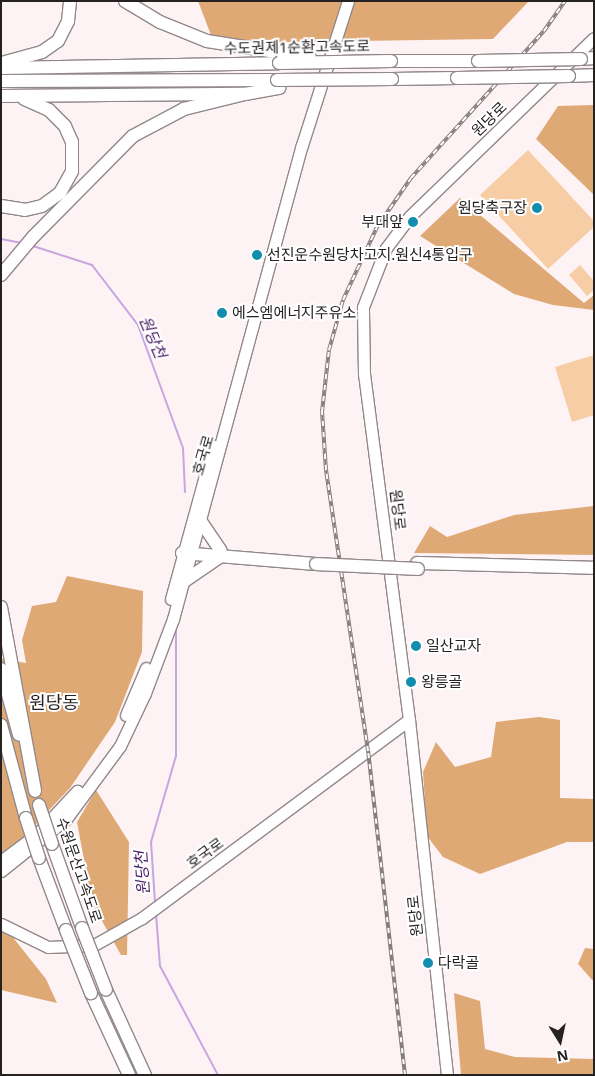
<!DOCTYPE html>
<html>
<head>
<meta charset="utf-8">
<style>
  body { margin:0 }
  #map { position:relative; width:595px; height:1076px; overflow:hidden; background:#fef3f4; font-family:"Noto Sans","Noto Sans KR",sans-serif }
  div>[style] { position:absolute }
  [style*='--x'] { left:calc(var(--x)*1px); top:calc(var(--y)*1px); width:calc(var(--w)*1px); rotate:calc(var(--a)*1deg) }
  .green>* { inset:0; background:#f7cda5 }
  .forest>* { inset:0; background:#dfa975 }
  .stream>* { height:2px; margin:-1px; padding:0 1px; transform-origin:1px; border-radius:1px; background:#c6a5e2 }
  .roads { filter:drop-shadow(1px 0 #92888a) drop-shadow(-1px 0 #92888a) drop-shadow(0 1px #92888a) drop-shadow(0 -1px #92888a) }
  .major>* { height:11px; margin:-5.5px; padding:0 5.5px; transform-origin:5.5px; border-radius:5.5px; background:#fff }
  .highway>* { height:12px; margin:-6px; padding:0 6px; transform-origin:6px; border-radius:6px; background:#fff }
  .rail>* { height:4px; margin-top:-2px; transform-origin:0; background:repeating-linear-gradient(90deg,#fff 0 5.5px,#857e7f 0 11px); box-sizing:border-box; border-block:1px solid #857e7f }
  .bridges { filter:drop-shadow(1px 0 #92888a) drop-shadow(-1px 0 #92888a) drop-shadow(0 1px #92888a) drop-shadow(0 -1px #92888a) }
  .highway-bridge>* { height:12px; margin:-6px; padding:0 6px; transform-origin:6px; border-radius:6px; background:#fff }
  .dots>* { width:14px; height:14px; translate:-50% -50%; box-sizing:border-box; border:2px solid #fff; border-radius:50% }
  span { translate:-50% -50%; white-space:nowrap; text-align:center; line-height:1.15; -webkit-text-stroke:4px #fff; paint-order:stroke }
  .street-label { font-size:15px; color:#262222 }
  .poi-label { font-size:15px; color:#262222 }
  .right { translate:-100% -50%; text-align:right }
  .left { translate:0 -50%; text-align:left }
  .water-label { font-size:16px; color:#4e226a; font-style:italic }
  .quarter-label { font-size:18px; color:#262222 }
  .frame { position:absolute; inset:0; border:2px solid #262222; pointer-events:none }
  .north { position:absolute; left:535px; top:1016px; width:50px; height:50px; -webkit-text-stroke:4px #fff; paint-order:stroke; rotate:170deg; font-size:14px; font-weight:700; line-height:20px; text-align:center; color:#262222 }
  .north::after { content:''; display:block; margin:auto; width:18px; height:22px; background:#262222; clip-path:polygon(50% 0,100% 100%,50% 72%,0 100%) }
</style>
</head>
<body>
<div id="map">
  <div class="green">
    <i style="clip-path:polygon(528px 150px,594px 221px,594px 227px,548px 269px,480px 195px)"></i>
    <i style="clip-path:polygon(580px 265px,594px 281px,594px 290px,587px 296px,569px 275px)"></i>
    <i style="clip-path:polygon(594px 355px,594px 415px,572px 422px,555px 367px)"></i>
  </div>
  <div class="forest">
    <i style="clip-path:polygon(198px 1px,529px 1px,493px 39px,214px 43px)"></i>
    <i style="clip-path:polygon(594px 105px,594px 195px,536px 139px,558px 106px)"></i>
    <i style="clip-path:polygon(460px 198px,584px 303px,594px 295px,594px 310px,553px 305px,514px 294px,420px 236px)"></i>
    <i style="clip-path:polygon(594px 506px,594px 555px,414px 553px,430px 526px,447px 537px,514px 515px)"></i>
    <i style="clip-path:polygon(67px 576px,143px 591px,142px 652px,115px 722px,70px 788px,21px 840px,1px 853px,1px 659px,26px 663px,22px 640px,32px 606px,56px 602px)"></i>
    <i style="clip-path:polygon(539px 717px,560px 720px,560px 798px,594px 799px,594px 842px,567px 842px,480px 874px,443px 857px,427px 836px,423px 772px,436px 742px,455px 767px,491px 757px,496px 722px)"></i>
    <i style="clip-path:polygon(96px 790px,129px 842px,127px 955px,121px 955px,92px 903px,77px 822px)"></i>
    <i style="clip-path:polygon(1px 930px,11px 935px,46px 979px,57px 1003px,1px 990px)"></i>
    <i style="clip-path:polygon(585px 948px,594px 949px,594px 982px,578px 964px)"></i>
    <i style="clip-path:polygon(454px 993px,480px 1001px,485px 1049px,515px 1057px,594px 1059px,594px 1075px,461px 1075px)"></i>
  </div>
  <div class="stream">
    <i style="--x:1;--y:239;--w:20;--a:11"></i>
    <i style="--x:33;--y:246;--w:62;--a:17.9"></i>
    <i style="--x:92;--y:265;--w:76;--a:52.5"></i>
    <i style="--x:138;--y:325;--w:131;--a:69.9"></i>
    <i style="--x:183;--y:448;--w:44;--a:87.4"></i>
    <i style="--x:155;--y:902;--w:60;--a:-93.8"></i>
    <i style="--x:151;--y:842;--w:90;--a:-73.8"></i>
    <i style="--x:176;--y:756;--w:128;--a:-90"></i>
    <i style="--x:156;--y:914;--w:52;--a:85.6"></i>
    <i style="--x:160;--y:966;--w:123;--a:62"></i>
  </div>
  <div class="roads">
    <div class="major">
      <i style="--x:171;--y:599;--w:159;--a:-74.6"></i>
      <i style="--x:126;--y:715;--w:51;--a:-66.9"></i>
      <i style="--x:1;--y:861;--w:45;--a:-36.9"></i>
      <i style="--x:37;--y:834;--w:59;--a:-47.1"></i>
      <i style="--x:1;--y:871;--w:83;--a:-38.7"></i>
      <i style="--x:66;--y:819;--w:91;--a:-53.5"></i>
      <i style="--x:120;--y:746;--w:59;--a:-64.7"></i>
      <i style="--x:145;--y:693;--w:79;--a:-69.3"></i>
      <i style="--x:173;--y:619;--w:491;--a:-74.8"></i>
      <i style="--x:302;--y:145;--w:151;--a:-72.3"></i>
      <i style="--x:1;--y:924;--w:52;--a:26.1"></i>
      <i style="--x:48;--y:947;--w:46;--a:-2.5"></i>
      <i style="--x:94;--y:945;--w:55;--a:-29.4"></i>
      <i style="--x:142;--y:918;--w:332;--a:-36.6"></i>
      <i style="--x:447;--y:1075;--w:357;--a:-96.1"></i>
      <i style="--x:409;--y:720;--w:349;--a:-97.4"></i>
      <i style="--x:364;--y:374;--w:67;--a:-90.9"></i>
      <i style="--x:363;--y:307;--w:63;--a:-68.7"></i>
      <i style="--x:386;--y:248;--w:39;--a:-53"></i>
      <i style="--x:409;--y:217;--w:257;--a:-44.1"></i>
    </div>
    <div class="highway">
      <i style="--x:125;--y:1;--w:41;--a:31"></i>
      <i style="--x:160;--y:22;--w:51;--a:22"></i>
      <i style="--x:207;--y:41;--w:76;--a:9.1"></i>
      <i style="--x:581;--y:59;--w:13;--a:-4"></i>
      <i style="--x:391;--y:61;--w:87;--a:0"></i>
      <i style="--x:5;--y:62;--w:38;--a:-15"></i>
      <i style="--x:42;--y:52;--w:19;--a:-35"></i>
      <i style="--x:58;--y:41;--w:22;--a:-63"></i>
      <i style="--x:68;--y:21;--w:20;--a:-84"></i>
      <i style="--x:1;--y:68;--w:278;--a:-1"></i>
      <i style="--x:569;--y:76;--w:25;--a:-2"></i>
      <i style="--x:392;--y:79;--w:65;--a:-0.9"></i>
      <i style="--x:1;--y:81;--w:276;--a:-0.2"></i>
      <i style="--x:1;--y:96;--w:244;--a:-0.5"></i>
      <i style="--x:245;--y:94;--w:35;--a:-10"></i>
      <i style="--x:1;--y:206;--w:24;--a:9"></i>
      <i style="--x:25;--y:210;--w:17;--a:-13"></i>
      <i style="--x:42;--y:206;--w:22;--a:-36"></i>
      <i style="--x:60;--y:193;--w:25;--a:-61"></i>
      <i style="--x:72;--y:171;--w:29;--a:-90"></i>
      <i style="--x:72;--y:142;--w:17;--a:-114"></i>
      <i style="--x:65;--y:126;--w:23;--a:-135"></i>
      <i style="--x:49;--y:110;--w:27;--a:-156"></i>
      <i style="--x:1;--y:275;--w:50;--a:-49.9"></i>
      <i style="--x:33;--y:237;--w:142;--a:-45.3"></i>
      <i style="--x:133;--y:136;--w:58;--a:-27.9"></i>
      <i style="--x:184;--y:109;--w:63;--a:-13.8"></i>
      <i style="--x:200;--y:520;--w:37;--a:56"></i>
      <i style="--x:182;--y:553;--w:134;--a:4.7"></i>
      <i style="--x:417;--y:563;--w:177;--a:1.6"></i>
      <i style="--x:183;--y:582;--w:46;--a:-34.4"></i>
      <i style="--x:1;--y:607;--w:187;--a:79.5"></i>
      <i style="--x:1;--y:669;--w:68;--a:74.7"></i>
      <i style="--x:1;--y:725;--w:96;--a:75"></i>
      <i style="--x:52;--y:844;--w:89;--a:70.3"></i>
      <i style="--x:39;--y:858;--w:77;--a:69.4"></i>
      <i style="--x:106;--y:990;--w:94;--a:65.4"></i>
      <i style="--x:91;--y:993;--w:90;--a:65.1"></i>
    </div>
  </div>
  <div class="rail">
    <i style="--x:405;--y:1075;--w:326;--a:-96.5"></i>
    <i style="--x:368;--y:751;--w:284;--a:-98.5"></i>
    <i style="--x:326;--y:470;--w:58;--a:-93.9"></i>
    <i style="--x:322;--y:412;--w:62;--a:-83.6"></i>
    <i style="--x:329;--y:350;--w:52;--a:-74.4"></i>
    <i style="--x:343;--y:300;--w:81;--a:-65"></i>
    <i style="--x:377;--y:227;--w:60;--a:-55.2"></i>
    <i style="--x:411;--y:178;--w:198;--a:-47.9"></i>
    <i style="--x:544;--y:31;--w:37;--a:-55"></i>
  </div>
  <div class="bridges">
    <div class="highway-bridge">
      <i style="--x:282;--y:53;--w:28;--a:8"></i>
      <i style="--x:478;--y:61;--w:103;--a:-1.1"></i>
      <i style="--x:279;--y:63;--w:112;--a:-1"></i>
      <i style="--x:457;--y:78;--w:112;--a:-1"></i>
      <i style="--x:277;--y:80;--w:115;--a:-0.5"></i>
      <i style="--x:316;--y:564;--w:102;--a:2.8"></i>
      <i style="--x:39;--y:805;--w:41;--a:71.6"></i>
      <i style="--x:26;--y:818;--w:42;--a:72"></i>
      <i style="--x:82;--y:928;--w:66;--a:68.8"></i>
      <i style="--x:66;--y:930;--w:68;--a:68.4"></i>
    </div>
  </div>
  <div class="dots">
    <i style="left:537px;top:208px;background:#118dae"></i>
    <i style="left:413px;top:222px;background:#118dae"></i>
    <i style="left:257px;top:255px;background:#118dae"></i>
    <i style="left:222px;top:313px;background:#118dae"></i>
    <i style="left:416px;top:646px;background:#118dae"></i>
    <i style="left:411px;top:682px;background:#118dae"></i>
    <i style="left:428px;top:963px;background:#118dae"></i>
  </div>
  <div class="street-label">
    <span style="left:297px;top:47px;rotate:-1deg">수도권제1순환고속도로</span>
    <span style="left:489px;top:119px;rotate:-44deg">원당로</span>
    <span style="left:203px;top:455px;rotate:-74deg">호국로</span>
    <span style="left:398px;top:510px;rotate:83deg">원당로</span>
    <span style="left:205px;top:853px;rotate:-36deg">호국로</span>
    <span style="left:79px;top:870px;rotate:71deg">수원문산고속도로</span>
    <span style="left:415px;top:916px;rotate:-96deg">원당로</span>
  </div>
  <div class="poi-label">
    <span class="right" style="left:527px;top:208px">원당축구장</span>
    <span class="right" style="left:403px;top:222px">부대앞</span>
    <span class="left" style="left:267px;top:255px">선진운수원당차고지.원신4통입구</span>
    <span class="left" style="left:232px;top:313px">에스엠에너지주유소</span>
    <span class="left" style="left:426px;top:646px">일산교자</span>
    <span class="left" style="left:421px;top:682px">왕릉골</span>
    <span class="left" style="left:438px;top:963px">다락골</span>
  </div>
  <div class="water-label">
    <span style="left:153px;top:337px;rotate:67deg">원당천</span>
    <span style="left:142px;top:873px;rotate:-94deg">원당천</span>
  </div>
  <div class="quarter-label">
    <span style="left:54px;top:702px">원당동</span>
  </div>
  <div class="frame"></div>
  <div class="north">N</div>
</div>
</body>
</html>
